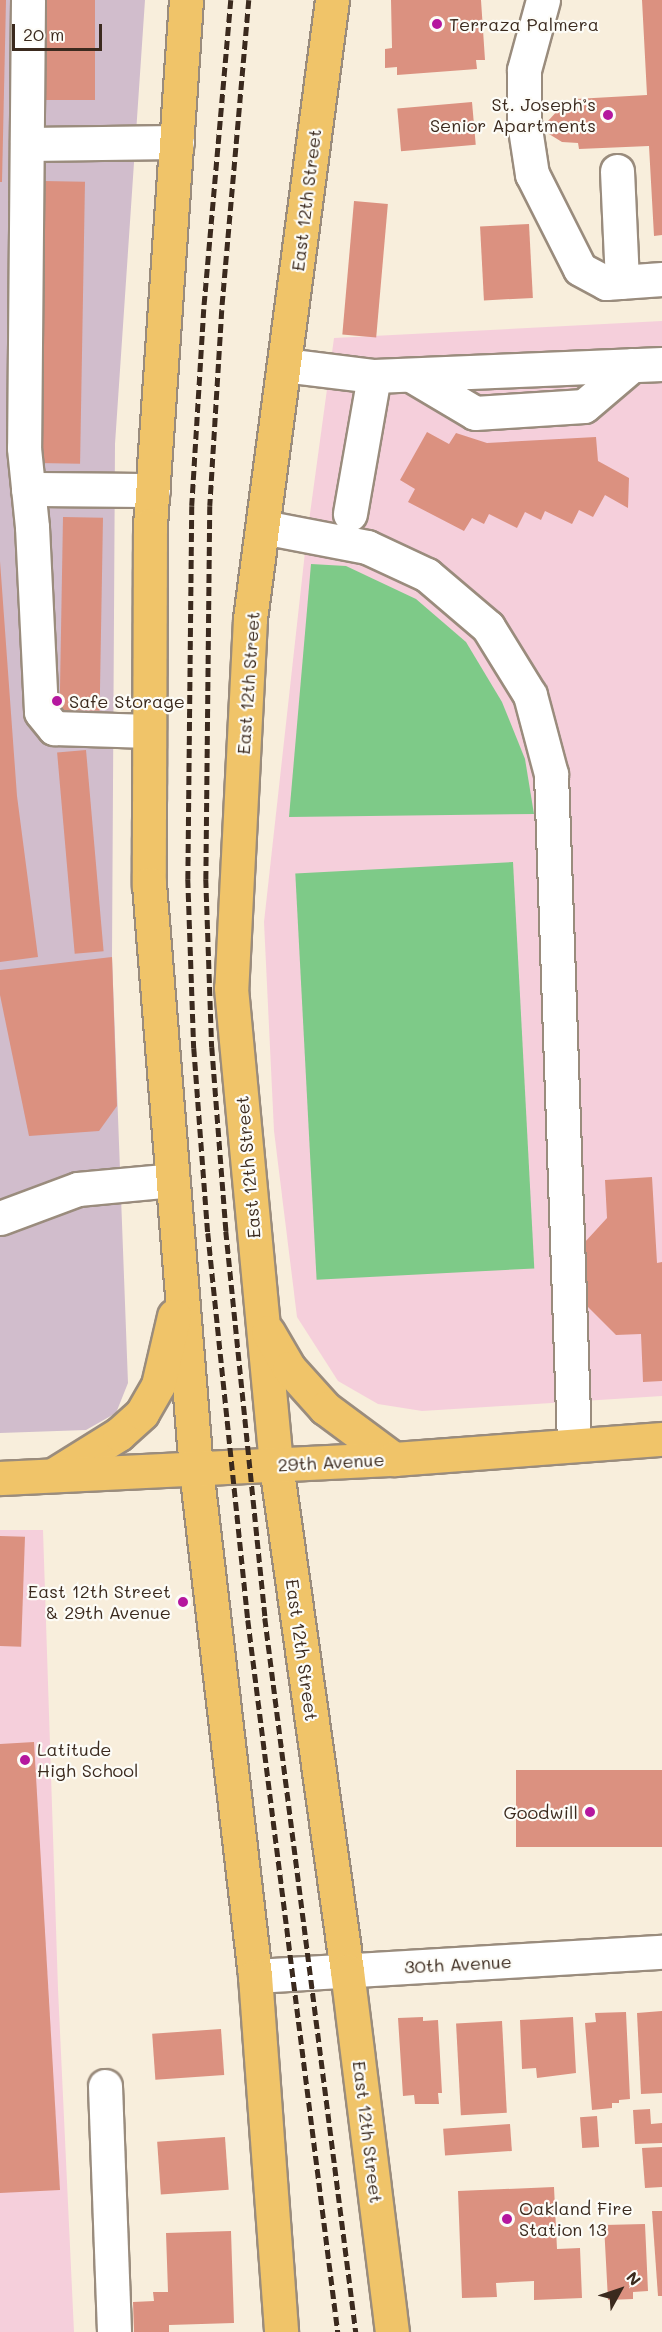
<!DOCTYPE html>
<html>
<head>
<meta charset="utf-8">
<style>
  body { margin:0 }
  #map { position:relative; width:662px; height:2332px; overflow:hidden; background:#f8eedc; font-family:Mali,sans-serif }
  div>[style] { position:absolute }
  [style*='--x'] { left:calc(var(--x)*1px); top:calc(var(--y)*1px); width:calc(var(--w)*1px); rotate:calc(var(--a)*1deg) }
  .built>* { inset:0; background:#f5cfdb }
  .industrial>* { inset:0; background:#d1bdcc }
  .green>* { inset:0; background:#7eca88; transform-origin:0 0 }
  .building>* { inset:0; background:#db9180; transform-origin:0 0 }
  .roads { filter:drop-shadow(2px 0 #9a8c7d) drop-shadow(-2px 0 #9a8c7d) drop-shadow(0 2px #9a8c7d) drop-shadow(0 -2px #9a8c7d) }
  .minor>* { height:33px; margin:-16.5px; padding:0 16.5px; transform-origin:16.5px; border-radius:16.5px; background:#fff }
  .major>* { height:33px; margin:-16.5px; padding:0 16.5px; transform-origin:16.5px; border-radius:16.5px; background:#f0c469 }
  .rail>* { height:4.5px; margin-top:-2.25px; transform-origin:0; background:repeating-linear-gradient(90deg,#3b2a1e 0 9px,transparent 0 13.5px) }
  .dots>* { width:16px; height:16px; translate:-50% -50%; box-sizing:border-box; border:3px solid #fdfcf7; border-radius:50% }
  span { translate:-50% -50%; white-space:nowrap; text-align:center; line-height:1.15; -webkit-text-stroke:4.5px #fdfcf7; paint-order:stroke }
  .poi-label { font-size:18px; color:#3b2a1e }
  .left { translate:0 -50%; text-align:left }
  .right { translate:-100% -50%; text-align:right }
  .street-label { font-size:18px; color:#3b2a1e }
  .north { position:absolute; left:590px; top:2260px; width:60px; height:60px; -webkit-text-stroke:4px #fdfcf7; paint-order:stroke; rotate:50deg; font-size:16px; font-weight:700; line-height:24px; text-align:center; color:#3b2a1e }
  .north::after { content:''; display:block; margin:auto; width:21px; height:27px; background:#3b2a1e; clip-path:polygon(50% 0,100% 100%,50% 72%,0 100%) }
  .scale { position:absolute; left:12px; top:24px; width:90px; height:27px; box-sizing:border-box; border:3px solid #3b2a1e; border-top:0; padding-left:8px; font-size:18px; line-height:21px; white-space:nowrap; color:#3b2a1e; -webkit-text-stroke:4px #fdfcf7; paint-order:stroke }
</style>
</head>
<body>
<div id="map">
  <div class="built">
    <i style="clip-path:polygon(662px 321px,662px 1396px,422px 1411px,378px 1404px,338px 1381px,297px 1317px,274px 1131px,264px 922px,306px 543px,334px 338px)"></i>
    <i style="clip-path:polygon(0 1530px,43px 1530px,58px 1989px,74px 2332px,0 2332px)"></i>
  </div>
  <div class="industrial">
    <i style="clip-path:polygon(0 0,145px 0,115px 444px,112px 957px,128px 1383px,116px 1413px,86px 1430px,0 1433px)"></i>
  </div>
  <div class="green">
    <i style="clip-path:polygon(311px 564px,346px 566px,416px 599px,466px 642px,502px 702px,525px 759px,534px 814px,289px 817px)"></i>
    <i style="left:513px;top:862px;width:407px;height:218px;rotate:87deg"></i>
  </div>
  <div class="building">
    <i style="clip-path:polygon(0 0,6px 0,2px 182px,0 182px)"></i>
    <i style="left:42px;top:0;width:53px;height:100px"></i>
    <i style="clip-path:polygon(391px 0,481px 0,485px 60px,476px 60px,477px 69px,397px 75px,397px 67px,385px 68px,385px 49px,392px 48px)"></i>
    <i style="clip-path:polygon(642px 0,662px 0,662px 235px,654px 236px,649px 146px,579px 149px,578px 143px,562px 142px,549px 134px,548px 121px,559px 109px,574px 109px,576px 99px,647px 95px)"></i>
    <i style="left:472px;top:102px;width:43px;height:75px;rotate:85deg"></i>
    <i style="left:43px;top:181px;width:42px;height:282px;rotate:1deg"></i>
    <i style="left:354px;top:201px;width:34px;height:134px;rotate:5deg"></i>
    <i style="left:529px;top:224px;width:74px;height:49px;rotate:87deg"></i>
    <i style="clip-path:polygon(427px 432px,449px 444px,456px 433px,487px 443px,596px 437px,598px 461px,629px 478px,628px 508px,605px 495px,593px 517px,579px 510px,572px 524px,545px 511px,541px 520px,525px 512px,517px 528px,489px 514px,484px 524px,472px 518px,464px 531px,408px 502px,415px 489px,400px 480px)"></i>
    <i style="left:63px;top:517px;width:40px;height:193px;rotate:1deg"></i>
    <i style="clip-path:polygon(0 561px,17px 796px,38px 957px,0 962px)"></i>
    <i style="left:86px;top:750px;width:202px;height:29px;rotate:85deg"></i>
    <i style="clip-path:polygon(112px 957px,117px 1106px,99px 1131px,29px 1136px,0 995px,0 970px)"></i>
    <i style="clip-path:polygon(652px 1177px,657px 1263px,662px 1262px,662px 1381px,643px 1382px,641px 1334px,616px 1335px,588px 1307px,585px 1242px,607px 1218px,605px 1180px)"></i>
    <i style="left:0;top:1536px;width:25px;height:110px;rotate:2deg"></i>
    <i style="clip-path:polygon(34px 1742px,60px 2190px,0 2193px,0 1744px)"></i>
    <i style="left:662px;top:1770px;width:77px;height:146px;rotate:90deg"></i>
    <i style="clip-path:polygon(662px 2011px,662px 2093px,641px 2094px,637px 2013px)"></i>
    <i style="clip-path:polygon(626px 2012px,630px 2099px,619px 2100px,619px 2103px,612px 2103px,612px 2108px,592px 2110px,585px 2023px,596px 2022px,595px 2013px)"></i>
    <i style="clip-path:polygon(423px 2017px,423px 2021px,438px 2020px,442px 2093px,438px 2093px,439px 2104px,415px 2104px,414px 2095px,403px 2096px,398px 2018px)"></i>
    <i style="clip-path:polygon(573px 2017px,576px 2073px,537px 2078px,536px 2068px,522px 2069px,520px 2020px)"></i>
    <i style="left:502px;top:2021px;width:92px;height:46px;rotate:87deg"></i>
    <i style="left:221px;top:2029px;width:46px;height:69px;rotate:86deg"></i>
    <i style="clip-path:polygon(650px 2109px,651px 2124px,662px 2123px,662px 2143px,635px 2144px,633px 2110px)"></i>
    <i style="left:597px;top:2116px;width:31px;height:17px;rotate:86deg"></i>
    <i style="left:510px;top:2124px;width:27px;height:67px;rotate:86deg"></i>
    <i style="left:225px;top:2137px;width:53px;height:68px;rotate:86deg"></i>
    <i style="clip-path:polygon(662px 2147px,662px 2187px,645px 2188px,642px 2148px)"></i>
    <i style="clip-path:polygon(554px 2187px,557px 2249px,580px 2248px,582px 2298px,534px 2300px,534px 2281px,496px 2283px,497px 2297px,462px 2298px,458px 2191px)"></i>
    <i style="clip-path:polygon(652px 2211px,662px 2211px,662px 2296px,658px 2296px)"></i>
    <i style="clip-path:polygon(645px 2224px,648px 2291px,633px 2292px,633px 2299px,608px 2300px,604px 2225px)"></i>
    <i style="clip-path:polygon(231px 2231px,234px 2323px,169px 2325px,169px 2332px,134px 2332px,133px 2302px,154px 2301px,153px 2292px,168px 2292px,166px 2233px)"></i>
  </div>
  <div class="roads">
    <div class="minor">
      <i style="--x:28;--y:0;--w:448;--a:90.5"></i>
      <i style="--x:24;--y:448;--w:79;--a:84.2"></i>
      <i style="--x:32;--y:527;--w:185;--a:87.2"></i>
      <i style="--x:41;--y:712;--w:21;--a:51"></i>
      <i style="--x:54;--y:728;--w:95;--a:1.8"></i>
      <i style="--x:543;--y:0;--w:73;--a:105.2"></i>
      <i style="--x:524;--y:70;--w:52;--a:90"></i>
      <i style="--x:524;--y:122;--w:53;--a:81.3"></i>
      <i style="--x:532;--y:174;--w:106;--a:63.2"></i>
      <i style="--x:580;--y:269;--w:30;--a:28"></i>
      <i style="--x:606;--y:283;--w:56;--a:-4.1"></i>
      <i style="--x:27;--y:144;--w:150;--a:-0.8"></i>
      <i style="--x:617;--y:171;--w:111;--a:87.4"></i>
      <i style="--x:284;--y:365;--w:91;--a:7"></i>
      <i style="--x:374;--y:376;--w:140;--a:99.9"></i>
      <i style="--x:411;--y:375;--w:74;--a:30.7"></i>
      <i style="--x:475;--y:413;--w:109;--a:-3.7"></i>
      <i style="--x:584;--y:406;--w:63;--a:-40.5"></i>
      <i style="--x:374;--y:376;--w:288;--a:-2.4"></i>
      <i style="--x:28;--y:489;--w:125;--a:0.5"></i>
      <i style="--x:263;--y:527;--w:106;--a:10.9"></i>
      <i style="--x:367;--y:547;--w:66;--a:25"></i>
      <i style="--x:427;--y:575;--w:80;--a:40.4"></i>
      <i style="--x:488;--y:627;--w:80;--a:58.3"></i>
      <i style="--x:530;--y:695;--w:82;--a:75.1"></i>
      <i style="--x:551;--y:774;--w:669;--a:88.03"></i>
      <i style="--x:0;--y:1218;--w:83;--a:-20.4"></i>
      <i style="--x:78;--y:1189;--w:95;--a:-5.4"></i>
      <i style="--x:255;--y:1976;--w:408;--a:-3.4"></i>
      <i style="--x:105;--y:2086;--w:246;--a:87.9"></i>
    </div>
    <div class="major">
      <i style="--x:186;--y:0;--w:526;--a:93.92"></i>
      <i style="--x:150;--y:525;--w:359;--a:90.2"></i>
      <i style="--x:149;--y:884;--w:587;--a:85.41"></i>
      <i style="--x:196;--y:1469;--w:510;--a:83.36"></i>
      <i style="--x:255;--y:1976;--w:357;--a:85.8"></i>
      <i style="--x:332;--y:0;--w:624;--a:97.55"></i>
      <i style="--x:250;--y:619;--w:369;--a:92.9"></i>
      <i style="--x:231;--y:988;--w:479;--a:84.6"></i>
      <i style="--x:276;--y:1465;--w:511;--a:82.01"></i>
      <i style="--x:347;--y:1971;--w:364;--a:82.9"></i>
      <i style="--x:268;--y:1332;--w:42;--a:59.7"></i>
      <i style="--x:289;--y:1368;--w:54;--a:48"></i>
      <i style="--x:325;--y:1408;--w:86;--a:36.5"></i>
      <i style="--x:53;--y:1475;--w:78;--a:-31.8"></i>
      <i style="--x:119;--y:1434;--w:31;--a:-42"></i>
      <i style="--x:142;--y:1413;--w:32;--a:-60"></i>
      <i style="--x:158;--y:1385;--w:71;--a:-76.9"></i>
      <i style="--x:0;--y:1478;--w:394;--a:-2.8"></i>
      <i style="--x:394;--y:1459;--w:269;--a:-4.3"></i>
    </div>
  </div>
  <div class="rail">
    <i style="--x:231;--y:0;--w:310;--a:95"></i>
    <i style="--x:204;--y:309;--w:197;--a:93.5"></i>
    <i style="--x:192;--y:506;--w:373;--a:90.6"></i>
    <i style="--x:188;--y:879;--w:169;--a:88"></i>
    <i style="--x:194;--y:1048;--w:186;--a:85.7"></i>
    <i style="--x:208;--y:1233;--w:389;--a:84.1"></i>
    <i style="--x:248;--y:1620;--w:718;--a:82.8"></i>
    <i style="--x:249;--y:0;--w:311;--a:95"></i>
    <i style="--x:222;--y:310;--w:196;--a:93.5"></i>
    <i style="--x:210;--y:506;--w:373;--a:90.6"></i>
    <i style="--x:206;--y:879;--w:168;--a:88"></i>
    <i style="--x:212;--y:1047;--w:185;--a:85.6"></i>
    <i style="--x:226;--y:1231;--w:389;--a:84.2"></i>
    <i style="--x:265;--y:1618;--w:720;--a:82.74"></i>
  </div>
  <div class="dots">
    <i style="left:437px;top:24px;background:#b5179e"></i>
    <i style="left:608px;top:115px;background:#b5179e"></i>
    <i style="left:57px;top:701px;background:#b5179e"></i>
    <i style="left:183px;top:1602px;background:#b5179e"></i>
    <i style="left:25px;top:1760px;background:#b5179e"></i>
    <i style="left:590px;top:1812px;background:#b5179e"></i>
    <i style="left:507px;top:2219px;background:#b5179e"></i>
  </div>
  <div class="poi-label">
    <span class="left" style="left:449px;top:24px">Terraza Palmera</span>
    <span class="right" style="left:596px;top:115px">St. Joseph’s<br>Senior Apartments</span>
    <span class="left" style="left:69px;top:701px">Safe Storage</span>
    <span class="right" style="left:171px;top:1602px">East 12th Street<br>&amp; 29th Avenue</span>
    <span class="left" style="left:37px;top:1760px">Latitude<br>High School</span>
    <span class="right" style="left:578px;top:1812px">Goodwill</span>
    <span class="left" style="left:519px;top:2219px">Oakland Fire<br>Station 13</span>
  </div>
  <div class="street-label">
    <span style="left:306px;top:200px;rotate:-83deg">East 12th Street</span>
    <span style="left:248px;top:683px;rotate:-86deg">East 12th Street</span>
    <span style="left:248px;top:1167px;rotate:-95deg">East 12th Street</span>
    <span style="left:331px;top:1462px;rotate:-3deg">29th Avenue</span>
    <span style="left:302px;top:1650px;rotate:82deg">East 12th Street</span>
    <span style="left:458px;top:1964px;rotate:-3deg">30th Avenue</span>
    <span style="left:368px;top:2132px;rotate:83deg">East 12th Street</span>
  </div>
  <div class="north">N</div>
  <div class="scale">20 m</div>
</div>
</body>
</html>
